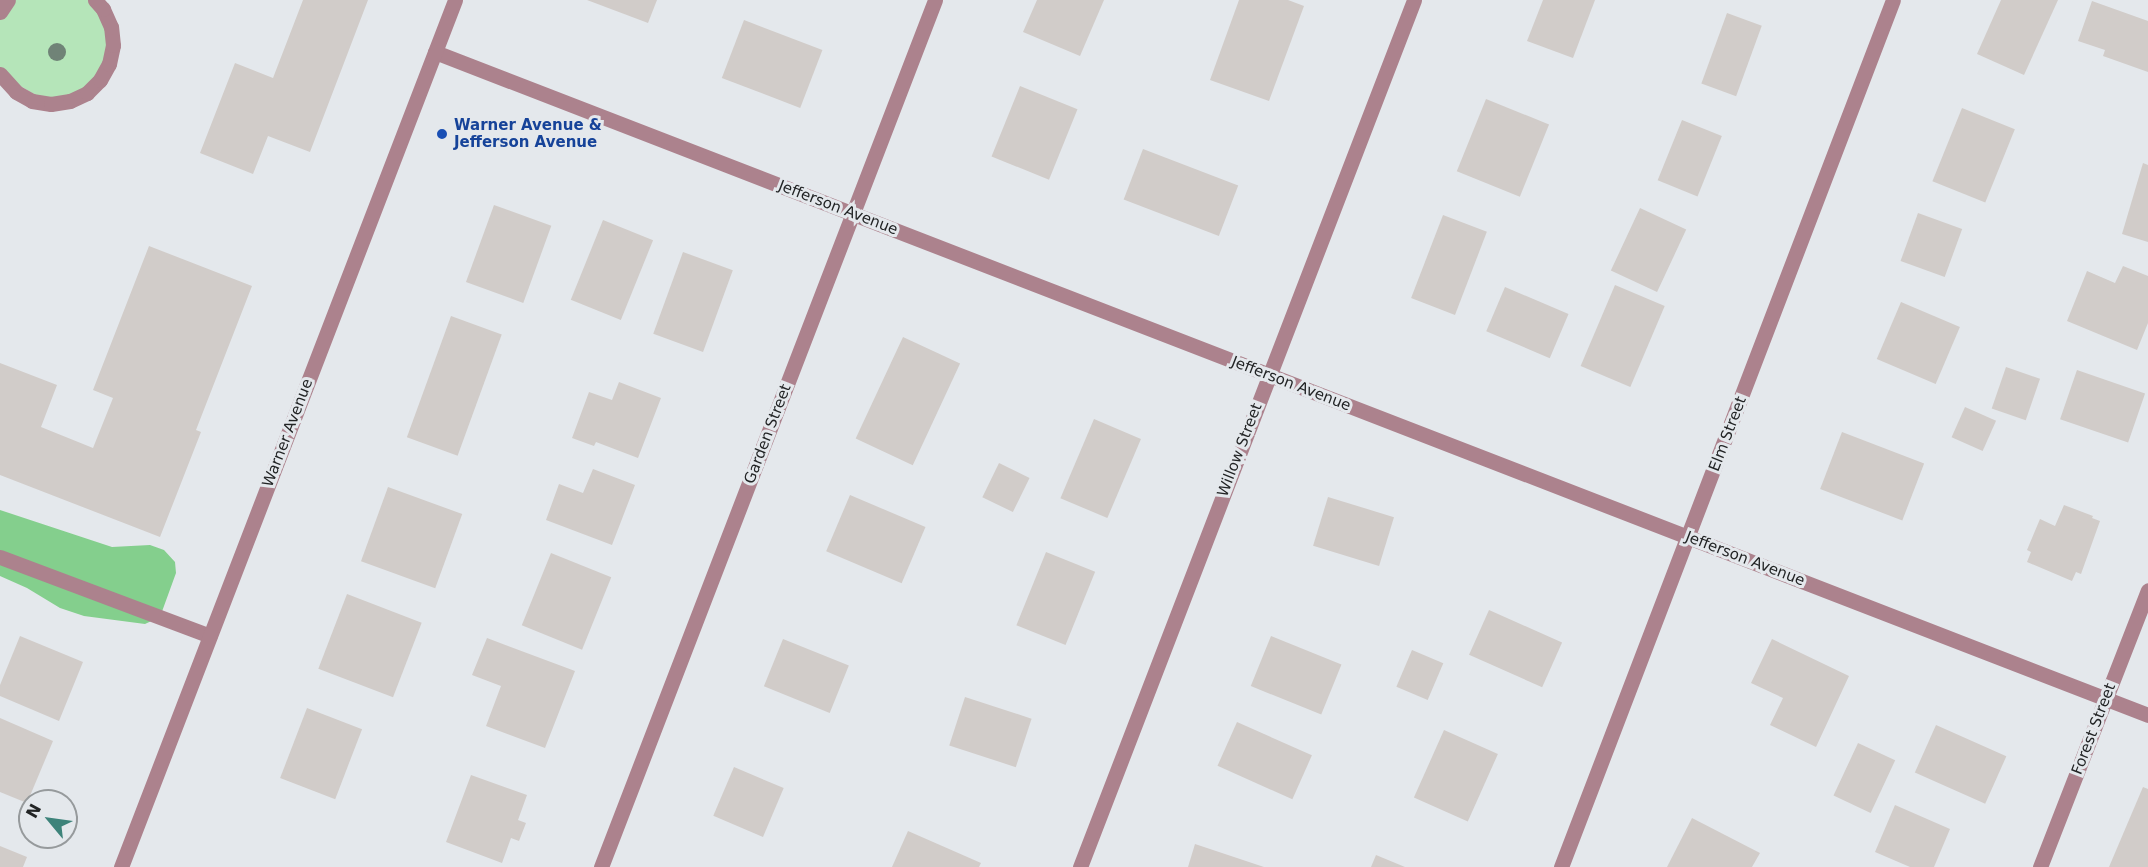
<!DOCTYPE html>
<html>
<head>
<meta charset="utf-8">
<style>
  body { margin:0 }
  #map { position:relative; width:2148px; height:867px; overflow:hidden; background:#e4e8ec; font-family:"DejaVu Sans",sans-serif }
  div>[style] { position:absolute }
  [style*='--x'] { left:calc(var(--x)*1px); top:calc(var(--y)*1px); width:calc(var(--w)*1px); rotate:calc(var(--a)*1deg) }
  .green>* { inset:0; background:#b5e5b9 }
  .forest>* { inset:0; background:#84cf8d }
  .building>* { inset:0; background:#d1ccc9; transform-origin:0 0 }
  .service>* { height:15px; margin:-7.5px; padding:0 7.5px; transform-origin:7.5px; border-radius:7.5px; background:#ac828d }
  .minor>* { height:15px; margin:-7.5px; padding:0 7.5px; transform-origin:7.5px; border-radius:7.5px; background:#ac828d }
  .tertiary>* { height:15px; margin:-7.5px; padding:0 7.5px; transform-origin:7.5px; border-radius:7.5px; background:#ac828d }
  .trees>* { width:18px; height:18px; margin:-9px; border-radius:50%; background:#708377 }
  .dots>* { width:16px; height:16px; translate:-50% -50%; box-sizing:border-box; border:3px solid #e4e8ec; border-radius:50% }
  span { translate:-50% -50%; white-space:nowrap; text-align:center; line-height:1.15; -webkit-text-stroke:6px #e4e8ec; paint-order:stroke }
  .transit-label { font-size:15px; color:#164399; font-weight:700 }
  .left { translate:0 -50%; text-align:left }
  .street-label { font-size:15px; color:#222425 }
  .north { position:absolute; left:18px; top:789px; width:60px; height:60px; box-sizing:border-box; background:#e4e8ec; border:2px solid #969a9c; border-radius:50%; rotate:299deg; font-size:16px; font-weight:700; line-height:24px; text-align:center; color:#222425 }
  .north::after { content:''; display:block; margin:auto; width:21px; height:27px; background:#3d837a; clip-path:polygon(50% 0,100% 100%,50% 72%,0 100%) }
</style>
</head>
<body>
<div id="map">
  <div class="green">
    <i style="clip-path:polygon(8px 0,95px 0,111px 27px,100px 80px,51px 104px,0 74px,0 12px)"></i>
  </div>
  <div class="forest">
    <i style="clip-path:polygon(0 510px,112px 547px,150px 545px,164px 550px,175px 562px,176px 573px,160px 617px,145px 624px,84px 616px,60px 608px,27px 588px,0 576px)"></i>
  </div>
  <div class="building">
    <i style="clip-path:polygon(303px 0,368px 0,310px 152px,268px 136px,253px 174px,200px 153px,235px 63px,273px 78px)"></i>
    <i style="clip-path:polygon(587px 0,657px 0,648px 23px)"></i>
    <i style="clip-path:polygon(1037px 0,1104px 0,1080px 56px,1023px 32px)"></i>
    <i style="clip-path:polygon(1239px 0,1288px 0,1304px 6px,1269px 101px,1210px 80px)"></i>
    <i style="clip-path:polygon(1543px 0,1595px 0,1573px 58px,1527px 41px)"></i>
    <i style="clip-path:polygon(2001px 0,2058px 0,2024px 75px,1977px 54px)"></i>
    <i style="clip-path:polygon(2092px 1px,2148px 21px,2148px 72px,2103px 56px,2105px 50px,2078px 41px)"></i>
    <i style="left:1727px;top:13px;width:37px;height:75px;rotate:20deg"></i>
    <i style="left:744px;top:20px;width:84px;height:62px;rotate:21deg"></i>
    <i style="left:1020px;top:86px;width:62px;height:76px;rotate:22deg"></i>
    <i style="left:1486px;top:99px;width:68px;height:78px;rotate:22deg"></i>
    <i style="left:1962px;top:108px;width:57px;height:79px;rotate:22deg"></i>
    <i style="left:1682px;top:120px;width:43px;height:65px;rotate:22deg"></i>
    <i style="left:1143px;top:149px;width:102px;height:54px;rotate:21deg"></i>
    <i style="clip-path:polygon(2143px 163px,2148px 165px,2148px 242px,2122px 234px)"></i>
    <i style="left:494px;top:205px;width:61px;height:82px;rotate:20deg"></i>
    <i style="left:1640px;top:208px;width:51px;height:69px;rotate:25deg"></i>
    <i style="left:1918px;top:213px;width:47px;height:51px;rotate:20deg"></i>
    <i style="left:1443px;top:215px;width:47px;height:89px;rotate:21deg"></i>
    <i style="left:603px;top:220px;width:54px;height:86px;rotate:22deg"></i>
    <i style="clip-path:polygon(149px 246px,252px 286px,196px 430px,201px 432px,160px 537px,0 475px,0 363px,57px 385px,41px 427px,93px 448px,113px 398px,93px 390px)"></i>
    <i style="left:683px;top:252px;width:53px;height:87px;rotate:20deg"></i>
    <i style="clip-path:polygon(2123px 266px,2148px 276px,2148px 323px,2137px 350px,2067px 321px,2087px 271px,2115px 283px)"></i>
    <i style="left:1615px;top:285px;width:54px;height:88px;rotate:23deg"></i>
    <i style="left:1505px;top:287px;width:69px;height:48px;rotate:23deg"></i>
    <i style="left:1901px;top:302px;width:64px;height:62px;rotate:23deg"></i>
    <i style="left:451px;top:316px;width:54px;height:129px;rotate:20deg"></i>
    <i style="left:903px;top:337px;width:63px;height:112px;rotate:25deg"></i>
    <i style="left:2006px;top:367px;width:36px;height:44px;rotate:19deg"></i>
    <i style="left:2077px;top:370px;width:72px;height:52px;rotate:19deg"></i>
    <i style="clip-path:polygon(619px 382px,661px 398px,638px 458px,596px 442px,594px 446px,572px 438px,589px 392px,612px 400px)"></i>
    <i style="left:1965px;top:407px;width:34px;height:33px;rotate:24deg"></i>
    <i style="left:1094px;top:419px;width:51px;height:86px;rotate:23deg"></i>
    <i style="left:1842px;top:432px;width:88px;height:61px;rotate:21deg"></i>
    <i style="left:999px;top:463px;width:34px;height:38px;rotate:26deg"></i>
    <i style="clip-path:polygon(593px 469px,635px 485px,612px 545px,546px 520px,559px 484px,583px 493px)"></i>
    <i style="left:388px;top:487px;width:79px;height:79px;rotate:20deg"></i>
    <i style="left:850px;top:495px;width:82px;height:61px;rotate:23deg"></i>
    <i style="left:1328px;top:497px;width:69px;height:51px;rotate:17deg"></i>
    <i style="clip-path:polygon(2064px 505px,2093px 516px,2092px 518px,2100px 521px,2081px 574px,2076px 572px,2072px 581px,2027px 562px,2031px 552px,2027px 550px,2040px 519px,2055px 526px)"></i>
    <i style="left:1046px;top:552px;width:53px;height:79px;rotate:22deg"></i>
    <i style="left:551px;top:553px;width:65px;height:78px;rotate:22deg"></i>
    <i style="left:347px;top:594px;width:80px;height:80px;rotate:21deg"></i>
    <i style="left:1489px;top:610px;width:80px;height:49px;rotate:24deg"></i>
    <i style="clip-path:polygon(20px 636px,83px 662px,59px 721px,0 696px,0 685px)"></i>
    <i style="left:1271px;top:636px;width:76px;height:54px;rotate:22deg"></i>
    <i style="clip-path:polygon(487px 638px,575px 671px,545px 748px,486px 726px,501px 686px,472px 675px)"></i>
    <i style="left:783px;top:639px;width:71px;height:51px;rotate:22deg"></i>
    <i style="clip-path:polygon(1772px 639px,1849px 676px,1816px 747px,1770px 725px,1783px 698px,1751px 683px)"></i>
    <i style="left:1412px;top:650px;width:34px;height:40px;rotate:23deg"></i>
    <i style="left:965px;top:697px;width:70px;height:51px;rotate:18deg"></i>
    <i style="left:307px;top:708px;width:59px;height:75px;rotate:21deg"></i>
    <i style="clip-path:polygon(0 718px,53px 741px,27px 803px,0 792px)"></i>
    <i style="left:1237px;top:722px;width:82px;height:48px;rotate:24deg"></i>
    <i style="left:1936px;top:725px;width:77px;height:52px;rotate:24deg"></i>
    <i style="left:1444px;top:730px;width:59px;height:74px;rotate:24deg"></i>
    <i style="left:1858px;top:743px;width:41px;height:58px;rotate:25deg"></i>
    <i style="left:734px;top:767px;width:54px;height:53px;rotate:23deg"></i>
    <i style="clip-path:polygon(471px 775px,527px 795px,518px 820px,526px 823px,519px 841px,511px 838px,502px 863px,446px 842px)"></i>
    <i style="clip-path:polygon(2143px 787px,2148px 789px,2148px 867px,2109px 867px)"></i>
    <i style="clip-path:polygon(1895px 805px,1950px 829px,1934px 867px,1910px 867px,1875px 852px)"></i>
    <i style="clip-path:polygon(1692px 818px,1760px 853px,1752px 867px,1667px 867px)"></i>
    <i style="clip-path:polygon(908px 831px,981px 863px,979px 867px,892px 867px)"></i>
    <i style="clip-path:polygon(1195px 844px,1264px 867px,1188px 867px)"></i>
    <i style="clip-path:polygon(0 846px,27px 857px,23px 867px,0 867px)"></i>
    <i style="clip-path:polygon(1376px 855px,1405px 867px,1371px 867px)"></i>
  </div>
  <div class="service">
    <i style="--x:0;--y:557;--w:224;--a:20.6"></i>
  </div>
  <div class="minor">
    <i style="--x:0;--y:12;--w:14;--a:-56"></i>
    <i style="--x:435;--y:52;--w:1837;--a:21.16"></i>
    <i style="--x:0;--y:74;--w:24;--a:48"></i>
    <i style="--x:16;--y:92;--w:18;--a:29"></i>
    <i style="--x:32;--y:101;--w:19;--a:9"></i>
    <i style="--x:51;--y:104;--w:19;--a:-9"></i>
    <i style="--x:70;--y:101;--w:19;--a:-25"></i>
    <i style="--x:87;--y:93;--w:18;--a:-45"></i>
    <i style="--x:100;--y:80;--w:18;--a:-61"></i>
    <i style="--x:109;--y:64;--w:19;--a:-78"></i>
    <i style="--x:113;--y:45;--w:18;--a:-96"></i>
    <i style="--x:111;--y:27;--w:20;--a:-114"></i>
    <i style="--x:103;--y:9;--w:12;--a:-132"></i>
    <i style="--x:601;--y:867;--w:929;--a:-68.93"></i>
    <i style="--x:1080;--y:867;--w:929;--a:-68.93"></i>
    <i style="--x:1561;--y:867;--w:928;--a:-69.05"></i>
    <i style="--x:2040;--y:867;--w:297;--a:-68.7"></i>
  </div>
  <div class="tertiary">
    <i style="--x:121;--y:867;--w:929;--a:-68.93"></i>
  </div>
  <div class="trees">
    <i style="left:57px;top:52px"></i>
  </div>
  <div class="dots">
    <i style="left:442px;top:134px;background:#1a4fb4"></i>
  </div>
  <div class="transit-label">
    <span class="left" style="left:454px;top:134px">Warner Avenue &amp;<br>Jefferson Avenue</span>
  </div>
  <div class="street-label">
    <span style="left:838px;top:208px;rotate:21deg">Jefferson Avenue</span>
    <span style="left:1291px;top:384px;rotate:21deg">Jefferson Avenue</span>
    <span style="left:288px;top:433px;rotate:-69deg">Warner Avenue</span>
    <span style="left:768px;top:434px;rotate:-69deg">Garden Street</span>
    <span style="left:1728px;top:434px;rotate:-69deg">Elm Street</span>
    <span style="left:1240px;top:450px;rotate:-69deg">Willow Street</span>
    <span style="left:1745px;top:559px;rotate:21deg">Jefferson Avenue</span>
    <span style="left:2094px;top:729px;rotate:-69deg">Forest Street</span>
  </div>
  <div class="north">N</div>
</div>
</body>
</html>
